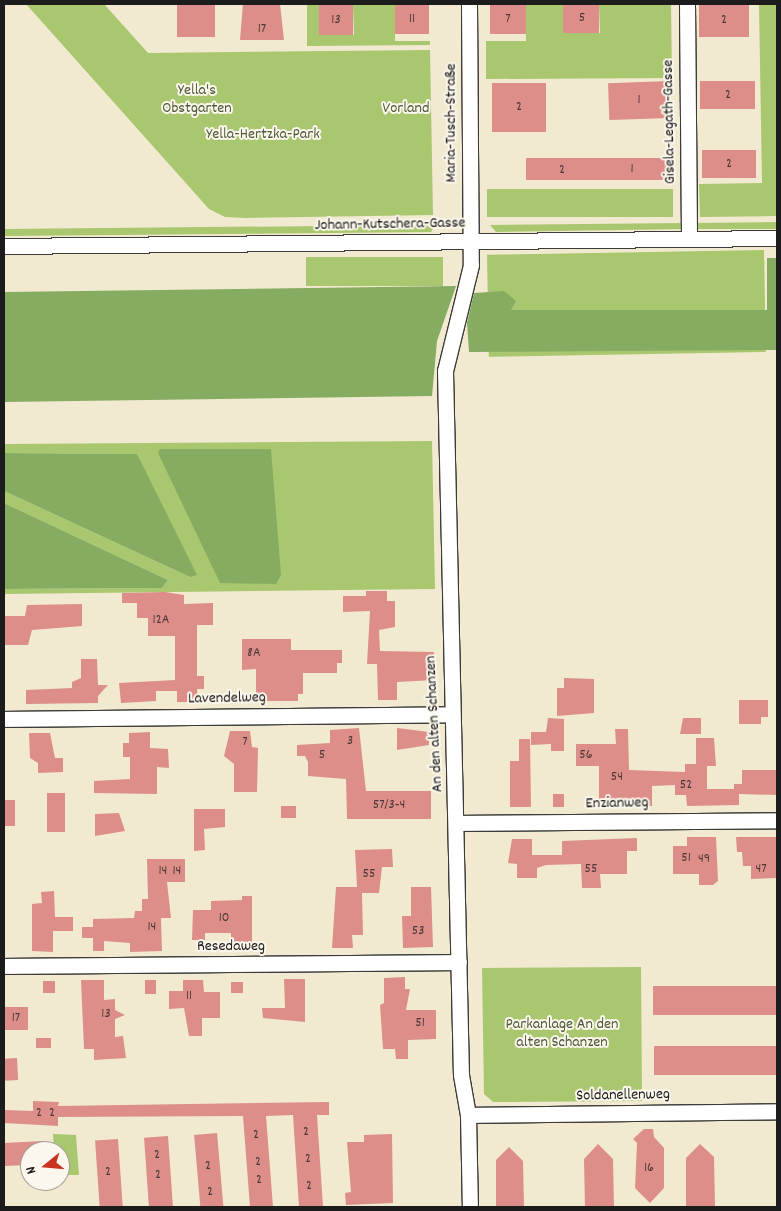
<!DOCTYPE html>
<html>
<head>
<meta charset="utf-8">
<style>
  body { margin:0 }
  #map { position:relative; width:781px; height:1211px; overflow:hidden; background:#f1ead1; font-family:Dekko,sans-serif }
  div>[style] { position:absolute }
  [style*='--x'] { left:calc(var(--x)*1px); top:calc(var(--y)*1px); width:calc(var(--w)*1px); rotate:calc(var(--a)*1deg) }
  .green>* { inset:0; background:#a9c76e; transform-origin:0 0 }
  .forest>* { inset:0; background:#86ac61 }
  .building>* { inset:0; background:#dd8e88; transform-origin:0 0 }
  .roads { filter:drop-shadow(1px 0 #3c3b37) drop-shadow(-1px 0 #3c3b37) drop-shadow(0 1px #3c3b37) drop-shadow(0 -1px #3c3b37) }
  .minor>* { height:15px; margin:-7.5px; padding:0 7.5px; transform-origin:7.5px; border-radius:7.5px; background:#fff }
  span { translate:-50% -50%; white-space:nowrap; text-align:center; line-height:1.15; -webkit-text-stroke:4px #fbf7ec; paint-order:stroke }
  .number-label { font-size:14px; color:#4c3837 }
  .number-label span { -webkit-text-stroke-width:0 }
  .park-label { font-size:16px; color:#4d5839 }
  .street-label { font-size:16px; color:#1c1c1c }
  .frame { position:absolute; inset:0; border:5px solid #1c1c1c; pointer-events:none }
  .north { position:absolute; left:20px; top:1141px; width:50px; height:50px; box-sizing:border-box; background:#fbf7ec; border:1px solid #a29f99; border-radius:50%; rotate:253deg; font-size:14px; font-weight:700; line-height:20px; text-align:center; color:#1c1c1c }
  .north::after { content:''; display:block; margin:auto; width:18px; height:22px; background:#c8321e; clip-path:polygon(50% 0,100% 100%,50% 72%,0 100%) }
</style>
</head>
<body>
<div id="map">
  <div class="green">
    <i style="clip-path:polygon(26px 4px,104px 4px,148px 53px,430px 50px,433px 215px,246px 218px,225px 217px,209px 209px)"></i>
    <i style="clip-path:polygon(353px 4px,395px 4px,395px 41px,430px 41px,430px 45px,307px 46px,307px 5px,319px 5px,319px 35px,354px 35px)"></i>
    <i style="clip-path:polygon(526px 4px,563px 4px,564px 33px,600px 33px,599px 4px,671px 5px,672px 78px,486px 79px,486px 41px,526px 41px)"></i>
    <i style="clip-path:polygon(759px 4px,777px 4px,777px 216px,700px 217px,699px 184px,762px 183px)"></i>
    <i style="left:673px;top:189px;width:28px;height:186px;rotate:90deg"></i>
    <i style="clip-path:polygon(777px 222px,777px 229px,693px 229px,693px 223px)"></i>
    <i style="clip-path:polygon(686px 223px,686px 229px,496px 232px,490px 225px)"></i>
    <i style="clip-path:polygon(426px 225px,433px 229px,431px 232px,4px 236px,4px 229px)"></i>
    <i style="left:764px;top:250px;width:102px;height:277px;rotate:89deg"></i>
    <i style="left:443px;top:257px;width:29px;height:137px;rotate:90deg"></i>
    <i style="clip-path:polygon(evenodd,432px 441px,435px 589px,4px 594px,4px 589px,162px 588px,168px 580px,4px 503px,4px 491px,190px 577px,137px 454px,4px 453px,4px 444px,432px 441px,271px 449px,220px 582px,213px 568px,271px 449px)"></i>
    <i style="clip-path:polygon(641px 967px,642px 1101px,493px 1102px,484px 1094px,482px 968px)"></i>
    <i style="clip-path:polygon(53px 1134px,76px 1135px,79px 1175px,60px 1175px,60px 1151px,54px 1151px)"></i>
  </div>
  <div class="forest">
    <i style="clip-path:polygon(767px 258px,777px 258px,777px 350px,469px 352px,467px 323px,474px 293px,504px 291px,516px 301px,511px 310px,767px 310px)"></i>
    <i style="clip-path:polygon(456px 286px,437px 341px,432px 396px,4px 402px,4px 292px)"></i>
    <i style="clip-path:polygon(160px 449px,271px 449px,281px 575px,276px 584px,220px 583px,158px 453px)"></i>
    <i style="clip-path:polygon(4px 453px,137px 454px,197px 575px,190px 577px,4px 491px)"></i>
    <i style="clip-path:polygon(4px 503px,168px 580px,162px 588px,4px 589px)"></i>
  </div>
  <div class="building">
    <i style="left:177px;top:4px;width:38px;height:33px"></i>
    <i style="clip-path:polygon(243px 4px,280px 4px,284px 40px,240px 40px)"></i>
    <i style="left:319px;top:4px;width:34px;height:31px"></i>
    <i style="left:395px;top:4px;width:34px;height:30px"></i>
    <i style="left:490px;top:4px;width:36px;height:30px"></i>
    <i style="left:563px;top:4px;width:36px;height:29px"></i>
    <i style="left:699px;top:4px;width:50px;height:33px"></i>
    <i style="left:669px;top:81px;width:37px;height:61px;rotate:88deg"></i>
    <i style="left:755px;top:81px;width:28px;height:55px;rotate:90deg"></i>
    <i style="left:492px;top:83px;width:54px;height:49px"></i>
    <i style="left:756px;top:150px;width:28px;height:54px;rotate:90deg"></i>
    <i style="left:667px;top:158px;width:22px;height:141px;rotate:90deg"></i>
    <i style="clip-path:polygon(366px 591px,387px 591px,387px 601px,395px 601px,395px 627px,379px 630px,380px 651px,434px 652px,435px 680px,397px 682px,397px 700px,378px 700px,377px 664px,367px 664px,370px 611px,343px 612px,343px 596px,366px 596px)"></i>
    <i style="clip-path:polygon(165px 592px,184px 595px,184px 604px,213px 603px,213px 625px,197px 625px,197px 676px,204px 676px,204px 689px,197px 689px,198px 702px,177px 702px,177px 691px,156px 691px,156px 701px,121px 703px,119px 683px,175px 680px,175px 636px,148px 636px,148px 618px,137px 618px,137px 603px,122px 603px,122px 593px)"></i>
    <i style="clip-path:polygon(82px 604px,82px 626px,32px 630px,28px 645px,4px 645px,4px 616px,25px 616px,27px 605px)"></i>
    <i style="clip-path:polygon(242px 639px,291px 639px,291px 650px,342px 650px,342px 663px,337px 663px,337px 673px,303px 673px,303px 694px,298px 694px,298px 701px,256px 701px,256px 669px,242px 670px)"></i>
    <i style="clip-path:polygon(81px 659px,97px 659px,98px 685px,108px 685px,98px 696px,98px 703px,26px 704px,26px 690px,72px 688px,72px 682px,81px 678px)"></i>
    <i style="clip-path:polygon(564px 678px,594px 679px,594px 713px,557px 716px,557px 688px,564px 688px)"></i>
    <i style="clip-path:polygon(739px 700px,768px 700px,768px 717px,761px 717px,761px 724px,739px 724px)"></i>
    <i style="clip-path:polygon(548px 718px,564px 719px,564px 751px,551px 751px,551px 744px,531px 745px,531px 732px,546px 732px)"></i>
    <i style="clip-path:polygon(683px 718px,701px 718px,701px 734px,680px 734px)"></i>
    <i style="clip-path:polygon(359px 728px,366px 791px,431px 791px,431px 819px,347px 819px,346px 779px,308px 776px,308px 762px,305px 756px,297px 756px,297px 745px,330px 743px,330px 730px)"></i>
    <i style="clip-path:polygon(397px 728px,429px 732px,429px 745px,397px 750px)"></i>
    <i style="clip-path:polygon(615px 729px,628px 729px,629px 770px,685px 772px,685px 764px,696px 764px,696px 738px,714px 738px,716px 766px,707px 766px,707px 789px,734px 789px,734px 784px,742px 784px,742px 770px,777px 770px,777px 795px,739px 794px,739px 805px,687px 806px,686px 795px,675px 795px,675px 785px,652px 786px,652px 806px,599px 806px,599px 766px,576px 766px,576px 744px,616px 744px)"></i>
    <i style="clip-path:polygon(230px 731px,250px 731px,252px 747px,258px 748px,257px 792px,234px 792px,234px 764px,224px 756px)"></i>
    <i style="clip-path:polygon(150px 732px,150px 748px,168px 749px,169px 768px,157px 767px,157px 794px,94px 793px,94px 781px,130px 779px,130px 757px,123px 757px,123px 743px,129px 743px,129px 733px)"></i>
    <i style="clip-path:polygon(29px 733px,50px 733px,55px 758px,63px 758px,63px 772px,38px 773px,38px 763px,30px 758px)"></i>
    <i style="clip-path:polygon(519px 739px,530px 739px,531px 807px,510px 807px,510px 761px,519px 761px)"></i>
    <i style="left:47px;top:793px;width:18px;height:39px"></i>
    <i style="left:553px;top:794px;width:11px;height:13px"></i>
    <i style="left:4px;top:800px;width:11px;height:26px"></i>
    <i style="left:281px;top:806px;width:15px;height:12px"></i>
    <i style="clip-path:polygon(194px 809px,225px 809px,225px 827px,204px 829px,205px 850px,194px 851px)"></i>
    <i style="clip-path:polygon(119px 813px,125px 831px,95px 836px,95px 814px)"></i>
    <i style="clip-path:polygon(687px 837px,716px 837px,718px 881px,713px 885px,699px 885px,699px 874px,673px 874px,673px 846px,687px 846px)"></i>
    <i style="clip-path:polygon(736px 837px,777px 837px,777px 878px,751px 879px,751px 866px,743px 866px,742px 852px,737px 852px)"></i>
    <i style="clip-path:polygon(637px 838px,637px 851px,627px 851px,627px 874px,600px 874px,601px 888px,582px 888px,581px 864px,546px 865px,537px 868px,537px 878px,517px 878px,517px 864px,508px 863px,512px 839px,532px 839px,532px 855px,562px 855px,562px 841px)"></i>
    <i style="clip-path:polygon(392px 849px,393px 867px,382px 867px,379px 893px,362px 893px,363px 935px,352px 935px,353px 948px,332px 948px,336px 887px,357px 887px,355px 850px)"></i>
    <i style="clip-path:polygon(147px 859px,185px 859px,185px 882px,167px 882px,171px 918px,161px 918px,162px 951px,130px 952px,130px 943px,104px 941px,104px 951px,93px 951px,93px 938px,82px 938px,82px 927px,93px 927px,93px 919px,134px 918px,135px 911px,142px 911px,142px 899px,148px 899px)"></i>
    <i style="clip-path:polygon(411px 887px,431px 887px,433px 947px,403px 948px,402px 916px,411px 916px)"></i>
    <i style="clip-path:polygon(54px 891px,55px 917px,73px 917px,73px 931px,53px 931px,53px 952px,32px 951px,32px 904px,42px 903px,41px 892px)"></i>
    <i style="clip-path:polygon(242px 896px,252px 896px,252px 949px,231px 950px,231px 933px,205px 933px,205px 940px,192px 940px,193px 910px,211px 910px,211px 901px,242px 900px)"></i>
    <i style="clip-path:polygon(405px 977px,405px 989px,410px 989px,406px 1010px,436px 1010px,436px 1039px,408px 1040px,408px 1059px,396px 1059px,395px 1049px,383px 1049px,380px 1005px,384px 1003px,384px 978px)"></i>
    <i style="clip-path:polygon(284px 979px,305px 979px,305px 1022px,263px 1018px,262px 1008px,285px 1008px)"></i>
    <i style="clip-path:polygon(81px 980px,104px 980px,104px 1000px,115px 999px,115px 1010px,125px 1015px,115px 1019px,115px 1037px,123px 1036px,126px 1058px,94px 1060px,94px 1049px,84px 1049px)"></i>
    <i style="left:145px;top:980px;width:11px;height:14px"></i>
    <i style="clip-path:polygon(183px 980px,203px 980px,204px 992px,220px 992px,220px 1018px,202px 1018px,202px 1036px,189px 1036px,184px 1008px,169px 1009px,169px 991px,183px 991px)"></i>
    <i style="left:43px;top:981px;width:12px;height:12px"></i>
    <i style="left:231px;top:982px;width:12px;height:11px"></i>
    <i style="left:777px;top:986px;width:29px;height:124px;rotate:90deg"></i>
    <i style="left:4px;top:1007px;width:24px;height:23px"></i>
    <i style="left:36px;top:1038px;width:15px;height:10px"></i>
    <i style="left:777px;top:1046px;width:29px;height:123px;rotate:90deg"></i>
    <i style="left:17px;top:1058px;width:22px;height:13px;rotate:87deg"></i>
    <i style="clip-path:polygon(33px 1101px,59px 1102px,58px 1106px,329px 1102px,329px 1115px,317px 1115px,323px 1207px,299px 1207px,293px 1115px,266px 1116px,273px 1207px,250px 1207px,243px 1116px,58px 1117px,58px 1126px,4px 1123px,4px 1110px,33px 1111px)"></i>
    <i style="clip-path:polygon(644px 1129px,653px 1129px,654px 1137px,664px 1148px,664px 1188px,650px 1203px,635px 1188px,637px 1143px,633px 1139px)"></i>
    <i style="left:217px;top:1133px;width:74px;height:23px;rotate:85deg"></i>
    <i style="clip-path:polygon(392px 1134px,393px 1203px,346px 1205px,345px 1193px,351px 1192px,347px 1142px,364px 1142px,364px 1135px)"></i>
    <i style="left:168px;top:1136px;width:71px;height:24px;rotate:86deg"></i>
    <i style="left:118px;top:1139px;width:68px;height:23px;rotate:86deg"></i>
    <i style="clip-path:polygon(43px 1141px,43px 1151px,30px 1151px,28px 1165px,4px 1166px,4px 1143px)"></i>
    <i style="clip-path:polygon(598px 1144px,613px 1159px,614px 1207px,585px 1207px,584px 1159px)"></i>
    <i style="clip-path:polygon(700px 1144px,714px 1157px,715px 1207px,686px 1207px,686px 1158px)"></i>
    <i style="clip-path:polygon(509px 1147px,523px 1161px,524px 1207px,496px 1207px,496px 1160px)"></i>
  </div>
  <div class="roads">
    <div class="minor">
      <i style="--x:469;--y:4;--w:261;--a:89.6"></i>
      <i style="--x:471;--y:265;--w:109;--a:103.8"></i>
      <i style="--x:445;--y:371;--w:704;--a:88.7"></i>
      <i style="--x:461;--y:1075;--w:41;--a:80.1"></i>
      <i style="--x:468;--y:1115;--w:92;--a:88.8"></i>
      <i style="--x:687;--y:4;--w:235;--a:89.5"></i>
      <i style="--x:4;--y:246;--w:773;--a:-0.59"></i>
      <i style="--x:4;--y:719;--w:446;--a:-0.6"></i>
      <i style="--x:458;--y:823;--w:319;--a:-0.5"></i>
      <i style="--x:4;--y:966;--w:455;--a:-0.5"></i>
      <i style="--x:468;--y:1115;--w:309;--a:-0.7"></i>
    </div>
  </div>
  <div class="number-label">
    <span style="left:582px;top:18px">5</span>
    <span style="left:412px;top:19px">11</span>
    <span style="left:508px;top:19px">7</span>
    <span style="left:336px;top:20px">13</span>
    <span style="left:724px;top:20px">2</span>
    <span style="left:262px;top:29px">17</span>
    <span style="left:728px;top:95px">2</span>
    <span style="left:639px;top:100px">1</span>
    <span style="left:519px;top:107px">2</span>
    <span style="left:729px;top:164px">2</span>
    <span style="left:632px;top:169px">1</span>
    <span style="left:562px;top:170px">2</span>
    <span style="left:161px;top:620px">12A</span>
    <span style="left:254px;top:653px">8A</span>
    <span style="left:350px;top:741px">3</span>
    <span style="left:245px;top:742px">7</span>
    <span style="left:322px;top:755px">5</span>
    <span style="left:586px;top:755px">56</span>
    <span style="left:617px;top:777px">54</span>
    <span style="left:686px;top:785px">52</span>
    <span style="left:389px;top:805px">57/3-4</span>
    <span style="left:686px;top:858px">51</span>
    <span style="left:704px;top:859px">49</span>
    <span style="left:591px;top:869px">55</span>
    <span style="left:761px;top:869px">47</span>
    <span style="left:163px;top:871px">14</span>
    <span style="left:177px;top:871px">14</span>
    <span style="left:369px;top:874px">55</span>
    <span style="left:224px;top:918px">10</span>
    <span style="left:152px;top:927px">14</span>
    <span style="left:418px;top:931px">53</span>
    <span style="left:189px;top:996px">11</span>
    <span style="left:106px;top:1014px">13</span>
    <span style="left:16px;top:1018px">17</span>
    <span style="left:420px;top:1023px">51</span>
    <span style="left:39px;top:1113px">2</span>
    <span style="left:52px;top:1113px">2</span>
    <span style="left:306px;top:1132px">2</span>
    <span style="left:256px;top:1135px">2</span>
    <span style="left:157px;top:1155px">2</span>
    <span style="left:308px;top:1159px">2</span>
    <span style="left:258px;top:1162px">2</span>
    <span style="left:208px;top:1166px">2</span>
    <span style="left:649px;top:1168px">16</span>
    <span style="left:108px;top:1172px">2</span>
    <span style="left:158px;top:1175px">2</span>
    <span style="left:259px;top:1180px">2</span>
    <span style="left:309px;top:1186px">2</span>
    <span style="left:210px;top:1192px">2</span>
  </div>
  <div class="park-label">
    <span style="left:197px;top:100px">Yella's<br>Obstgarten</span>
    <span style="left:406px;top:109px">Vorland</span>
    <span style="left:263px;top:135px">Yella-Hertzka-Park</span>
    <span style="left:562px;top:1034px">Parkanlage An den<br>alten Schanzen</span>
  </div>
  <div class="street-label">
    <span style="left:670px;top:122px;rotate:-91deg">Gisela-Legath-Gasse</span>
    <span style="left:452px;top:123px;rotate:-90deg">Maria-Tusch-Straße</span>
    <span style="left:390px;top:225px;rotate:-1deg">Johann-Kutschera-Gasse</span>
    <span style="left:227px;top:699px;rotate:-1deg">Lavendelweg</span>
    <span style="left:435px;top:724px;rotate:-93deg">An den alten Schanzen</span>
    <span style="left:617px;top:804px;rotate:-1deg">Enzianweg</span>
    <span style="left:231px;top:947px">Resedaweg</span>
    <span style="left:623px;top:1096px;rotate:-1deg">Soldanellenweg</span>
  </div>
  <div class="frame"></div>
  <div class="north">N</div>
</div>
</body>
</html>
